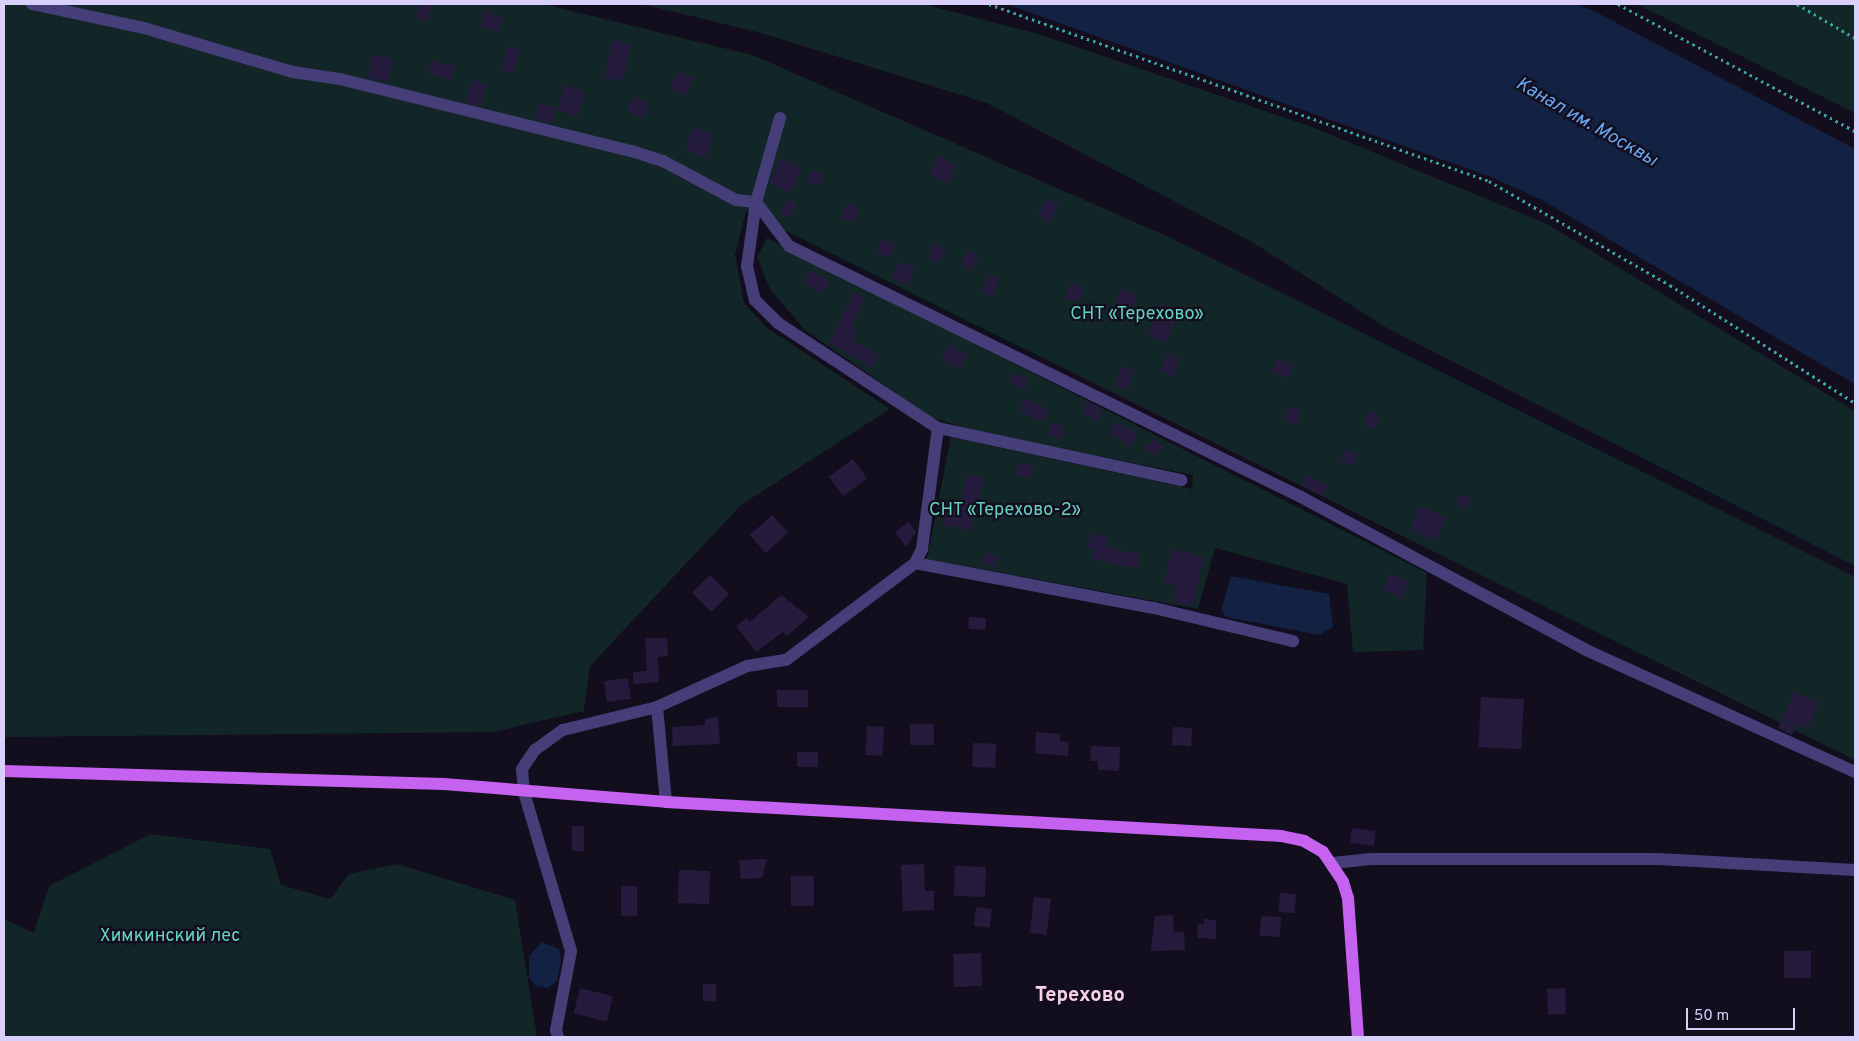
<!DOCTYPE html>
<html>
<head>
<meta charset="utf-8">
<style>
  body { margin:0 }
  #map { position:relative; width:1859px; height:1041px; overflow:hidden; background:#120e1e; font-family:Overpass,sans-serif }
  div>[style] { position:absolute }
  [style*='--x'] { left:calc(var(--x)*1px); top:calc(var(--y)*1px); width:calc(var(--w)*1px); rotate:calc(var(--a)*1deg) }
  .green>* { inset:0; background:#122627 }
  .water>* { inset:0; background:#132242 }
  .building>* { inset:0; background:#251c3d; transform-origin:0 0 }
  .path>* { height:2.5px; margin-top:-1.25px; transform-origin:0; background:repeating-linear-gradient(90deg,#39a3a5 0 2.5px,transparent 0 6.5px) }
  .minor>* { height:12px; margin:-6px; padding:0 6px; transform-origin:6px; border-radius:6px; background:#453e78 }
  .major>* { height:12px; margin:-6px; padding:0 6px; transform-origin:6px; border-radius:6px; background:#c562ef }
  span { translate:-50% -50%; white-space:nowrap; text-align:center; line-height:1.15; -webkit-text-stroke:4.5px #120e1e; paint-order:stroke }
  .park-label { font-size:18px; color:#64d2bf }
  .water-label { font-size:19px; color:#68a7f0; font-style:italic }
  .quarter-label { font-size:20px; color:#fad2e8; font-weight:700 }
  .frame { position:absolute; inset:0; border:5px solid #d8d0fa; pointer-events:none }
  .scale { position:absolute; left:1686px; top:1008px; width:109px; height:22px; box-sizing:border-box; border:2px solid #d8d0fa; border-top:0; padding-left:6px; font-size:15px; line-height:18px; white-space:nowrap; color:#d8d0fa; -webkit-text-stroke:4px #120e1e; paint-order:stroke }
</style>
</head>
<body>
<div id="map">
  <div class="green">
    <i style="clip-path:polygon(4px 4px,543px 4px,752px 55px,1169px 237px,1855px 577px,1855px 760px,746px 211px,735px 255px,744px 303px,767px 328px,890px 409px,741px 505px,590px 666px,584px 711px,492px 732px,4px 737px)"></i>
    <i style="clip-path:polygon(642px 4px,923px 4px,1038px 34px,1312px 127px,1547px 224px,1855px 411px,1855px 566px,1387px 328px,1252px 242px,987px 103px,761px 33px)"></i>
    <i style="clip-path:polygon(1637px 4px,1855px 4px,1855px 113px)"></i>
    <i style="clip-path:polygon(767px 238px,1427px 573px,1423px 650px,1353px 652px,1347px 584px,1215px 548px,1198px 609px,927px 559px,951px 437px,1192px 489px,1193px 475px,974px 431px,931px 417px,805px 330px,770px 289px,757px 257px)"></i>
    <i style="clip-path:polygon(151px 834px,270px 849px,281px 885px,330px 899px,349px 874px,397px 864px,515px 900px,537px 1037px,4px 1037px,4px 919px,34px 933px,49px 886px)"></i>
  </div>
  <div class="water">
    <i style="clip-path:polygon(1006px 4px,1575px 4px,1594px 11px,1855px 149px,1855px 384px,1542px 200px,1491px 177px)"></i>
    <i style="clip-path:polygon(1231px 576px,1329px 594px,1333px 627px,1319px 635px,1227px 617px,1221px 611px)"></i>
    <i style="clip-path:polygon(542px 942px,559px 949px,561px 960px,557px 981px,548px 988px,536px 986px,529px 978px,529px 956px)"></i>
  </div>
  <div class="building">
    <i style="clip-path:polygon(420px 4px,434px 4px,427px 22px,415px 18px)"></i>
    <i style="left:484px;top:11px;width:20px;height:16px;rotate:15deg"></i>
    <i style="left:612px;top:40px;width:19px;height:38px;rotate:12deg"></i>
    <i style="left:508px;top:45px;width:12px;height:26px;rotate:14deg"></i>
    <i style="left:373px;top:54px;width:21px;height:24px;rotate:14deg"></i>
    <i style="left:431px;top:61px;width:24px;height:14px;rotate:12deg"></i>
    <i style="left:678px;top:71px;width:17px;height:19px;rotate:25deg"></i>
    <i style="left:472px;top:80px;width:15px;height:23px;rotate:16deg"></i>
    <i style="left:565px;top:85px;width:21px;height:26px;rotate:17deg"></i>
    <i style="left:634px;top:96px;width:18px;height:16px;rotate:29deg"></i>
    <i style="left:539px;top:103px;width:18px;height:16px;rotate:16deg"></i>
    <i style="left:693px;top:127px;width:22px;height:25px;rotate:18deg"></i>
    <i style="left:939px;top:156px;width:20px;height:21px;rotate:27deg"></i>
    <i style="left:781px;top:158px;width:23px;height:28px;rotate:25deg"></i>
    <i style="left:812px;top:170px;width:13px;height:12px;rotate:27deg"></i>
    <i style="left:1047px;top:198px;width:13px;height:20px;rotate:27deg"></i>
    <i style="left:787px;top:199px;width:11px;height:16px;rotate:27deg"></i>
    <i style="left:846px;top:203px;width:14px;height:16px;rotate:17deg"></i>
    <i style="left:882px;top:239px;width:14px;height:15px;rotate:21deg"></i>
    <i style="left:935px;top:243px;width:13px;height:16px;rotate:27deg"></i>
    <i style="left:968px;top:250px;width:13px;height:16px;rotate:29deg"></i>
    <i style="left:899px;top:261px;width:17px;height:19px;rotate:24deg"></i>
    <i style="left:810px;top:270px;width:22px;height:15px;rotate:27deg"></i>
    <i style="left:989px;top:275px;width:11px;height:19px;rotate:22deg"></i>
    <i style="left:1071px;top:282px;width:15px;height:16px;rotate:23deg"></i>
    <i style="left:1121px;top:289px;width:17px;height:19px;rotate:21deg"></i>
    <i style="clip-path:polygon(854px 292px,865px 298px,851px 327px,856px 330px,851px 340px,879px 354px,873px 367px,829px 343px)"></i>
    <i style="left:1160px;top:303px;width:20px;height:35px;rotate:20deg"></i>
    <i style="left:948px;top:345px;width:21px;height:17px;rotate:23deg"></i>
    <i style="left:1167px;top:353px;width:14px;height:20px;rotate:21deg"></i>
    <i style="left:1277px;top:359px;width:18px;height:14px;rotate:22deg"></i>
    <i style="left:1121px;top:366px;width:14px;height:20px;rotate:17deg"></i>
    <i style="left:1014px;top:373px;width:16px;height:11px;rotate:22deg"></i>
    <i style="left:1025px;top:398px;width:26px;height:14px;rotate:25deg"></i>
    <i style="left:1087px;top:401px;width:18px;height:13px;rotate:27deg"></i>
    <i style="left:1289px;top:406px;width:14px;height:15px;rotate:21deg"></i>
    <i style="left:1367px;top:412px;width:13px;height:14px;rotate:13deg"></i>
    <i style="left:1116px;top:421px;width:26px;height:14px;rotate:31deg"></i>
    <i style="left:1052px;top:423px;width:13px;height:13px;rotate:18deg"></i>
    <i style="left:1154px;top:438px;width:12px;height:13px;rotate:42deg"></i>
    <i style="left:1343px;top:450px;width:14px;height:12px;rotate:12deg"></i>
    <i style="left:853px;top:459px;width:24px;height:30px;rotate:54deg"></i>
    <i style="left:1018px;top:463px;width:16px;height:13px;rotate:11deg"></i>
    <i style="clip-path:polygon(966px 474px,984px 479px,970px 530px,943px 525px,947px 505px,960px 508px)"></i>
    <i style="left:1306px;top:475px;width:24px;height:12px;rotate:24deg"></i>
    <i style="left:1460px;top:494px;width:12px;height:11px;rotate:20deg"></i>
    <i style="left:1420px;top:506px;width:28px;height:26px;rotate:23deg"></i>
    <i style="left:772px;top:515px;width:24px;height:30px;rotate:48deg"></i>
    <i style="clip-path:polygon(909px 522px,916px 532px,906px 547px,895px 532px)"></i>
    <i style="clip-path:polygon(1091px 533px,1108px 537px,1106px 547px,1140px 554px,1137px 568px,1091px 559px,1093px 550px,1087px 549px)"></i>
    <i style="clip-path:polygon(1172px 549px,1204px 557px,1193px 606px,1173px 602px,1177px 586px,1164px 583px)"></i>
    <i style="left:984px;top:553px;width:14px;height:12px;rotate:8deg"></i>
    <i style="left:1390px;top:573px;width:21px;height:18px;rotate:25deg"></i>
    <i style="left:710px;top:575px;width:27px;height:25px;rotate:45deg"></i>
    <i style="clip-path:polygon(781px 595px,809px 617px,787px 636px,783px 632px,756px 652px,736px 626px,747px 618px,750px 622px)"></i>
    <i style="left:969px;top:617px;width:17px;height:12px;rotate:3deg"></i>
    <i style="clip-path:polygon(645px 638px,667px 638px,668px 656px,658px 657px,659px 682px,633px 684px,633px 672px,647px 671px)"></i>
    <i style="left:628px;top:678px;width:21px;height:24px;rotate:82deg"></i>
    <i style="left:777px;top:690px;width:31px;height:17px"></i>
    <i style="clip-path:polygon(1794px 692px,1819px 702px,1808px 728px,1797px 724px,1792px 735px,1778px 728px)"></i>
    <i style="left:1481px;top:697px;width:43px;height:50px;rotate:3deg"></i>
    <i style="clip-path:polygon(718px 717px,720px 744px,673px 746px,672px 727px,705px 725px,705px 719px)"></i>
    <i style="left:910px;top:724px;width:24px;height:21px"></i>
    <i style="left:867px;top:726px;width:17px;height:29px;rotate:3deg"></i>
    <i style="left:1173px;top:727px;width:19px;height:18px;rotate:3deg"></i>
    <i style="clip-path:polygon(1036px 732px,1060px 734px,1060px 741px,1069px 742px,1068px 756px,1035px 753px)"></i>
    <i style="left:973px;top:743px;width:23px;height:24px;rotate:2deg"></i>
    <i style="clip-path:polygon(1091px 746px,1120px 747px,1119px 771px,1098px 770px,1098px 761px,1090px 761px)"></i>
    <i style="left:797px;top:752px;width:21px;height:15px"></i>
    <i style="left:572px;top:826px;width:12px;height:25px"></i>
    <i style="left:1352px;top:828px;width:24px;height:15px;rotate:7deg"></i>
    <i style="clip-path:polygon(767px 859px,762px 878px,741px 879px,739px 860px)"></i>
    <i style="clip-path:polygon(924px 864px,925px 891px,934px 891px,934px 910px,903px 911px,901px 865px)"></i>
    <i style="left:955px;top:866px;width:31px;height:30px;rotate:2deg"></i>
    <i style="left:710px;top:871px;width:33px;height:31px;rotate:92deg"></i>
    <i style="left:791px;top:876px;width:23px;height:30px"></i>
    <i style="left:621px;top:886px;width:16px;height:30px"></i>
    <i style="left:1280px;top:893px;width:16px;height:19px;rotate:4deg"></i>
    <i style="left:1034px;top:897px;width:17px;height:36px;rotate:7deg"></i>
    <i style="left:976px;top:907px;width:16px;height:19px;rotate:7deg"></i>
    <i style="clip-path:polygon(1173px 915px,1174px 932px,1184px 932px,1185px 950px,1151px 951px,1155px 916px)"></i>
    <i style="left:1261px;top:916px;width:20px;height:20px;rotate:3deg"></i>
    <i style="clip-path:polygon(1204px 919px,1216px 920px,1216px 939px,1197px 938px,1198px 924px,1204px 924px)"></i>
    <i style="left:1784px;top:951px;width:27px;height:27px"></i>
    <i style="left:981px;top:953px;width:33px;height:28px;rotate:88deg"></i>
    <i style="left:703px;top:984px;width:13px;height:17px"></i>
    <i style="left:580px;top:988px;width:34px;height:26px;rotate:14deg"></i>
    <i style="left:1565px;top:988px;width:26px;height:18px;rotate:88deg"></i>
  </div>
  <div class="path">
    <i style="--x:989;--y:4;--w:530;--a:19.49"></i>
    <i style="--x:1489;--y:181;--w:209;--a:29.9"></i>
    <i style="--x:1670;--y:285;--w:219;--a:32.5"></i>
    <i style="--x:1618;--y:4;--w:269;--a:28.2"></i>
    <i style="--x:1797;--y:4;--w:67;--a:30.4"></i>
  </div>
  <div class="minor">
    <i style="--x:32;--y:4;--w:115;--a:12.1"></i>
    <i style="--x:144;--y:28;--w:155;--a:16.5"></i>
    <i style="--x:293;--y:72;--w:48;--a:8.5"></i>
    <i style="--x:340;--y:79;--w:301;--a:13.9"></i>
    <i style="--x:632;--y:151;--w:33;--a:18"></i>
    <i style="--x:663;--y:161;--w:83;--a:28.1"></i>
    <i style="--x:736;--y:200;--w:20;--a:6"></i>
    <i style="--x:756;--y:202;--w:65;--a:98"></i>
    <i style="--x:747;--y:266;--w:35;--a:77"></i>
    <i style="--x:755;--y:300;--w:33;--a:45"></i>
    <i style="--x:778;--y:323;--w:191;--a:33.3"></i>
    <i style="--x:780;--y:118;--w:87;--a:105.9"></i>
    <i style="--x:756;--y:202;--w:55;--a:53.1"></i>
    <i style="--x:789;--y:246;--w:570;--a:26.12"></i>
    <i style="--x:1301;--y:497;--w:323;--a:28.2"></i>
    <i style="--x:1586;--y:650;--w:295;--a:24.4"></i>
    <i style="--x:915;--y:563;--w:16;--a:-63"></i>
    <i style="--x:922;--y:549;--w:122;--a:-82.5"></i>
    <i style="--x:938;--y:428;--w:249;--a:12.1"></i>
    <i style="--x:657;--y:707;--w:95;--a:84.6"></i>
    <i style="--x:1333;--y:863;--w:38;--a:-6"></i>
    <i style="--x:1371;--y:859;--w:288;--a:0"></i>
    <i style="--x:1659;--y:859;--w:196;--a:3.2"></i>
    <i style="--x:558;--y:1037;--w:7;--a:-106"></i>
    <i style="--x:556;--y:1030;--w:80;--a:-79.2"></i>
    <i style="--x:571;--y:951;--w:166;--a:-106.5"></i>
    <i style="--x:524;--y:792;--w:23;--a:-95"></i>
    <i style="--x:522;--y:769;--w:23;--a:-56"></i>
    <i style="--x:535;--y:750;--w:34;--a:-36"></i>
    <i style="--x:563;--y:730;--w:97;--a:-13.7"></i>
    <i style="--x:657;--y:707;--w:99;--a:-24.5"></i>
    <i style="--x:747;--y:666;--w:39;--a:-9"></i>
    <i style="--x:786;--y:660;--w:161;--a:-36.9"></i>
    <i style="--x:915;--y:563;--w:243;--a:10.7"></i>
    <i style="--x:1154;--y:608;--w:143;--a:13.4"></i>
  </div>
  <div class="major">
    <i style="--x:4;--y:771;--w:440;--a:1.7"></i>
    <i style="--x:444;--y:784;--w:223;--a:4.6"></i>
    <i style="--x:666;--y:802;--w:616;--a:3.16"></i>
    <i style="--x:1281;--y:836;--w:24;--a:12"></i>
    <i style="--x:1304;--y:841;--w:22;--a:30"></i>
    <i style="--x:1323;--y:852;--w:36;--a:56"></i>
    <i style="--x:1343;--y:882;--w:17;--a:73"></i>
    <i style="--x:1348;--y:898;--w:139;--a:85.9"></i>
  </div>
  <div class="park-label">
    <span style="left:1137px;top:315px">СНТ «Терехово»</span>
    <span style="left:1005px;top:511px">СНТ «Терехово-2»</span>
    <span style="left:170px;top:937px">Химкинский лес</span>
  </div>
  <div class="water-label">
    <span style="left:1586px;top:123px;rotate:30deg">Канал им. Москвы</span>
  </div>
  <div class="quarter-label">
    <span style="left:1080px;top:996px">Терехово</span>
  </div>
  <div class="frame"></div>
  <div class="scale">50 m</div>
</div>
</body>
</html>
